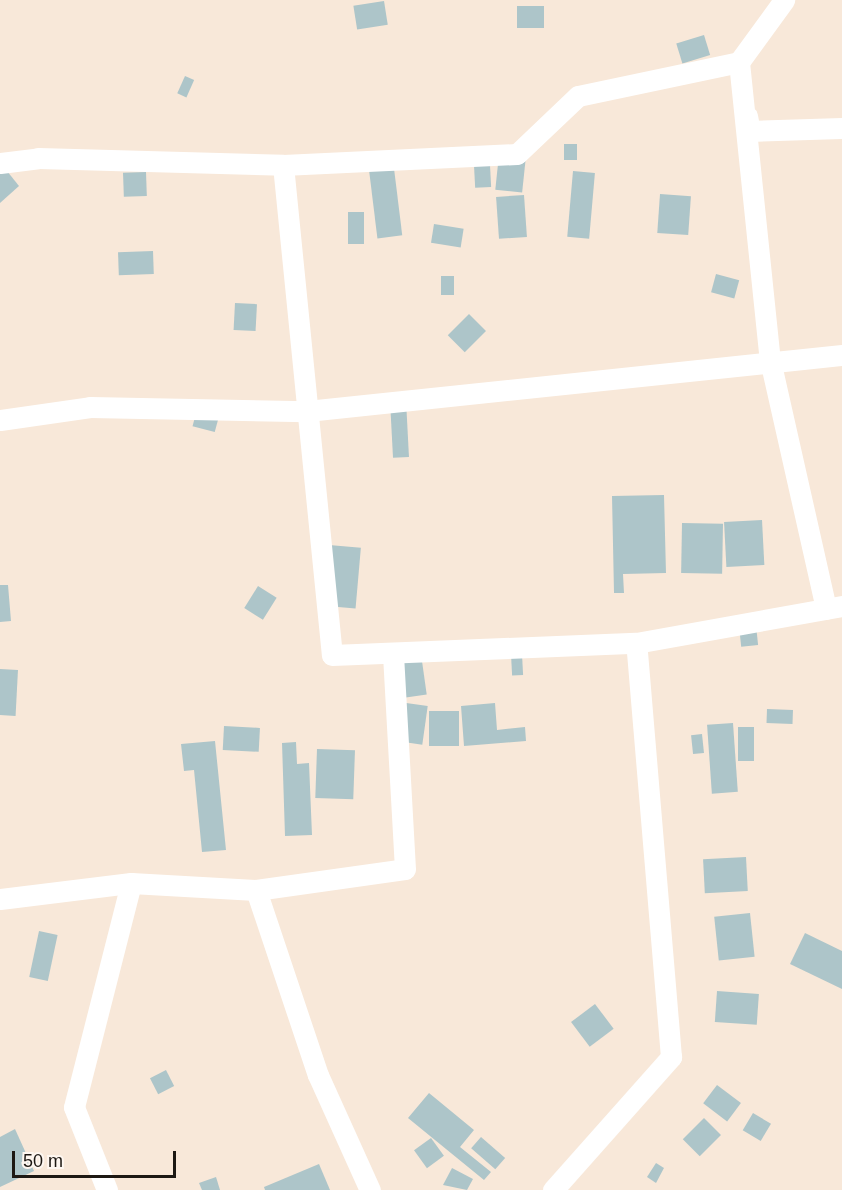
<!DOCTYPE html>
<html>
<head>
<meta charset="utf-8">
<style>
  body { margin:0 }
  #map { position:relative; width:842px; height:1190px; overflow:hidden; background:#f8e8d9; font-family:Arial,sans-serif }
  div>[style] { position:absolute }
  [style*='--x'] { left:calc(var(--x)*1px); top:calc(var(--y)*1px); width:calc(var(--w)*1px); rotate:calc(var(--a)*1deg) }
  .building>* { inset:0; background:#adc5c9; transform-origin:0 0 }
  .minor>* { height:21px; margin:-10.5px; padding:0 10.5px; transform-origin:10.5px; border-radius:10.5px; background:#fff }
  span { translate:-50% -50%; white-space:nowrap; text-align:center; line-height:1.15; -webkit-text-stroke:6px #fef7f1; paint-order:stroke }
  .scale { position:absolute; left:12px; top:1151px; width:164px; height:27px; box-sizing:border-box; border:3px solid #1d1813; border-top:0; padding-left:8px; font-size:18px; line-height:21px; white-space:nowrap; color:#1d1813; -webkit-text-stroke:4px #fef7f1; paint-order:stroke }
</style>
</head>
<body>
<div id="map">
  <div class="building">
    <i style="left:384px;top:1px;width:24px;height:31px;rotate:81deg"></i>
    <i style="left:517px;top:6px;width:27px;height:22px"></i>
    <i style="left:704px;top:35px;width:21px;height:29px;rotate:73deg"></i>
    <i style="left:185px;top:76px;width:10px;height:19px;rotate:24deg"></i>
    <i style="left:564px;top:144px;width:13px;height:16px"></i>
    <i style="left:500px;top:145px;width:27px;height:45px;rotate:6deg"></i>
    <i style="left:392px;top:152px;width:84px;height:25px;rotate:83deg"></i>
    <i style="left:490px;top:165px;width:22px;height:16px;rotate:87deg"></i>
    <i style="clip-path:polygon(3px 166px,19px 186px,0 203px,0 169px)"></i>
    <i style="left:573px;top:171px;width:22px;height:66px;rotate:5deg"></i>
    <i style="left:146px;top:172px;width:24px;height:23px;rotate:88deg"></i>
    <i style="left:660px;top:194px;width:31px;height:39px;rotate:4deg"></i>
    <i style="left:524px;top:195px;width:42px;height:28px;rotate:86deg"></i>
    <i style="left:348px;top:212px;width:16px;height:32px"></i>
    <i style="left:434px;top:224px;width:30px;height:19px;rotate:9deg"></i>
    <i style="left:153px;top:251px;width:23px;height:35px;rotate:88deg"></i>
    <i style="left:716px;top:274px;width:24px;height:19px;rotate:15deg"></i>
    <i style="left:454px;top:276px;width:19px;height:13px;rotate:90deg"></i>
    <i style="left:235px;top:303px;width:22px;height:27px;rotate:3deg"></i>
    <i style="left:469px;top:314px;width:24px;height:30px;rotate:45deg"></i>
    <i style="left:406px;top:400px;width:57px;height:16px;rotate:87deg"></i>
    <i style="left:199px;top:402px;width:23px;height:25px;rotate:15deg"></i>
    <i style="clip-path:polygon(664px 495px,666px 573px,623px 574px,624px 593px,614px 593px,612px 496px)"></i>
    <i style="left:762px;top:520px;width:45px;height:38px;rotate:87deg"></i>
    <i style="left:682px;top:523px;width:41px;height:50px;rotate:1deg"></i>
    <i style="left:329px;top:545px;width:32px;height:61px;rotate:5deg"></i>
    <i style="clip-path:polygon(0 585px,8px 585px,11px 621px,0 622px)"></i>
    <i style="left:258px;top:586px;width:22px;height:26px;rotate:32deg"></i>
    <i style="left:756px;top:625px;width:20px;height:17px;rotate:84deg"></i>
    <i style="left:421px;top:654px;width:41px;height:35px;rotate:82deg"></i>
    <i style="left:522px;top:654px;width:21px;height:11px;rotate:87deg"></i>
    <i style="left:0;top:669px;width:18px;height:46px;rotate:3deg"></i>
    <i style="left:399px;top:702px;width:29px;height:39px;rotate:8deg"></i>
    <i style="clip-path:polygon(495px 703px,497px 730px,525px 727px,526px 741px,464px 746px,461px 706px)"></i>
    <i style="left:767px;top:709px;width:26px;height:14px;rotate:2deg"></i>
    <i style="left:429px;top:711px;width:30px;height:35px"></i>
    <i style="left:733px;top:723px;width:69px;height:26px;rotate:86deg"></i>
    <i style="left:224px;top:726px;width:36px;height:24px;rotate:3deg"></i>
    <i style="left:738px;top:727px;width:16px;height:34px"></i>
    <i style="left:702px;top:734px;width:19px;height:11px;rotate:84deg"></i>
    <i style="clip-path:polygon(215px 741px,226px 850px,202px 852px,194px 770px,184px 771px,181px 744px)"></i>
    <i style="clip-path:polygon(296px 742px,297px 764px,309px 763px,312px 835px,285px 836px,282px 743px)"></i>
    <i style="left:317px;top:749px;width:38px;height:49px;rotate:2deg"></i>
    <i style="left:746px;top:857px;width:34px;height:43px;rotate:87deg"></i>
    <i style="left:750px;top:913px;width:44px;height:36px;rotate:84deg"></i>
    <i style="left:39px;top:931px;width:19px;height:47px;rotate:12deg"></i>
    <i style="clip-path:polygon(805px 933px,842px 951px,842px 989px,790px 964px)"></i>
    <i style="left:717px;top:991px;width:42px;height:31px;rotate:4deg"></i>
    <i style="left:595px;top:1004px;width:31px;height:30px;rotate:53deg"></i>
    <i style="left:166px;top:1070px;width:18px;height:18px;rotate:63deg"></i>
    <i style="left:717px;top:1085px;width:30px;height:23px;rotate:37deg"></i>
    <i style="clip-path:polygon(429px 1093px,474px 1130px,460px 1147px,491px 1172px,484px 1180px,408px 1118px)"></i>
    <i style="left:753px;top:1113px;width:21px;height:20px;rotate:31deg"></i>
    <i style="left:704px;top:1118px;width:24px;height:30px;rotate:45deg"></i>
    <i style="clip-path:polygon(15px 1129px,34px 1171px,0 1187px,0 1137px)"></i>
    <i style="left:481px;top:1137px;width:32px;height:15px;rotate:41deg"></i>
    <i style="left:431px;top:1138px;width:22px;height:21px;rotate:54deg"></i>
    <i style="clip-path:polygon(656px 1163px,664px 1168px,656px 1183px,647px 1177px)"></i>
    <i style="clip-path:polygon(319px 1164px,330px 1190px,265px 1190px,264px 1187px)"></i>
    <i style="clip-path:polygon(452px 1168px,473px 1179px,467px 1190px,443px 1185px)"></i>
    <i style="clip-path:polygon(216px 1177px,220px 1190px,202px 1190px,199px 1183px)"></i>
  </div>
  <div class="minor">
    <i style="--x:739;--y:62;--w:300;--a:84.1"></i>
    <i style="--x:770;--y:360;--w:255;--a:77.3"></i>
    <i style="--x:747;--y:116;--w:15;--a:79"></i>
    <i style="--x:750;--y:131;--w:92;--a:-1.9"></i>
    <i style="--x:0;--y:163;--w:38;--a:-7"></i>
    <i style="--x:38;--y:158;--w:245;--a:1.6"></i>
    <i style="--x:283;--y:165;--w:234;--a:-2.7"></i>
    <i style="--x:517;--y:154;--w:84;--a:-43.6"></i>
    <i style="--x:578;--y:96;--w:165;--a:-11.9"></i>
    <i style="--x:739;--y:62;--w:77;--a:-54"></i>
    <i style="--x:283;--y:165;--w:492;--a:84.3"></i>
    <i style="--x:332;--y:655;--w:304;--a:-2.3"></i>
    <i style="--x:636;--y:643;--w:209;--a:-10.2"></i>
    <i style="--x:0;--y:420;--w:91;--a:-8.2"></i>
    <i style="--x:90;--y:407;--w:217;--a:1.1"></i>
    <i style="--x:307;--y:411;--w:538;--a:-5.98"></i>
    <i style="--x:256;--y:890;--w:195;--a:71.5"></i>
    <i style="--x:318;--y:1075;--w:126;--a:65.7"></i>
    <i style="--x:0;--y:899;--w:132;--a:-7"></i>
    <i style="--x:131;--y:883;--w:125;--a:3.2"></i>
    <i style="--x:256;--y:890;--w:150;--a:-8"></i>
    <i style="--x:405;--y:869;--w:214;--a:-93.2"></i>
    <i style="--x:107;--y:1190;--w:89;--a:-111.7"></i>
    <i style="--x:74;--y:1107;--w:231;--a:-75.7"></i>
    <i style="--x:553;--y:1190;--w:178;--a:-48.4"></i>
    <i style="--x:671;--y:1057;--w:415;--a:-94.8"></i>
  </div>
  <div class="scale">50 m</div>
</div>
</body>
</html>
